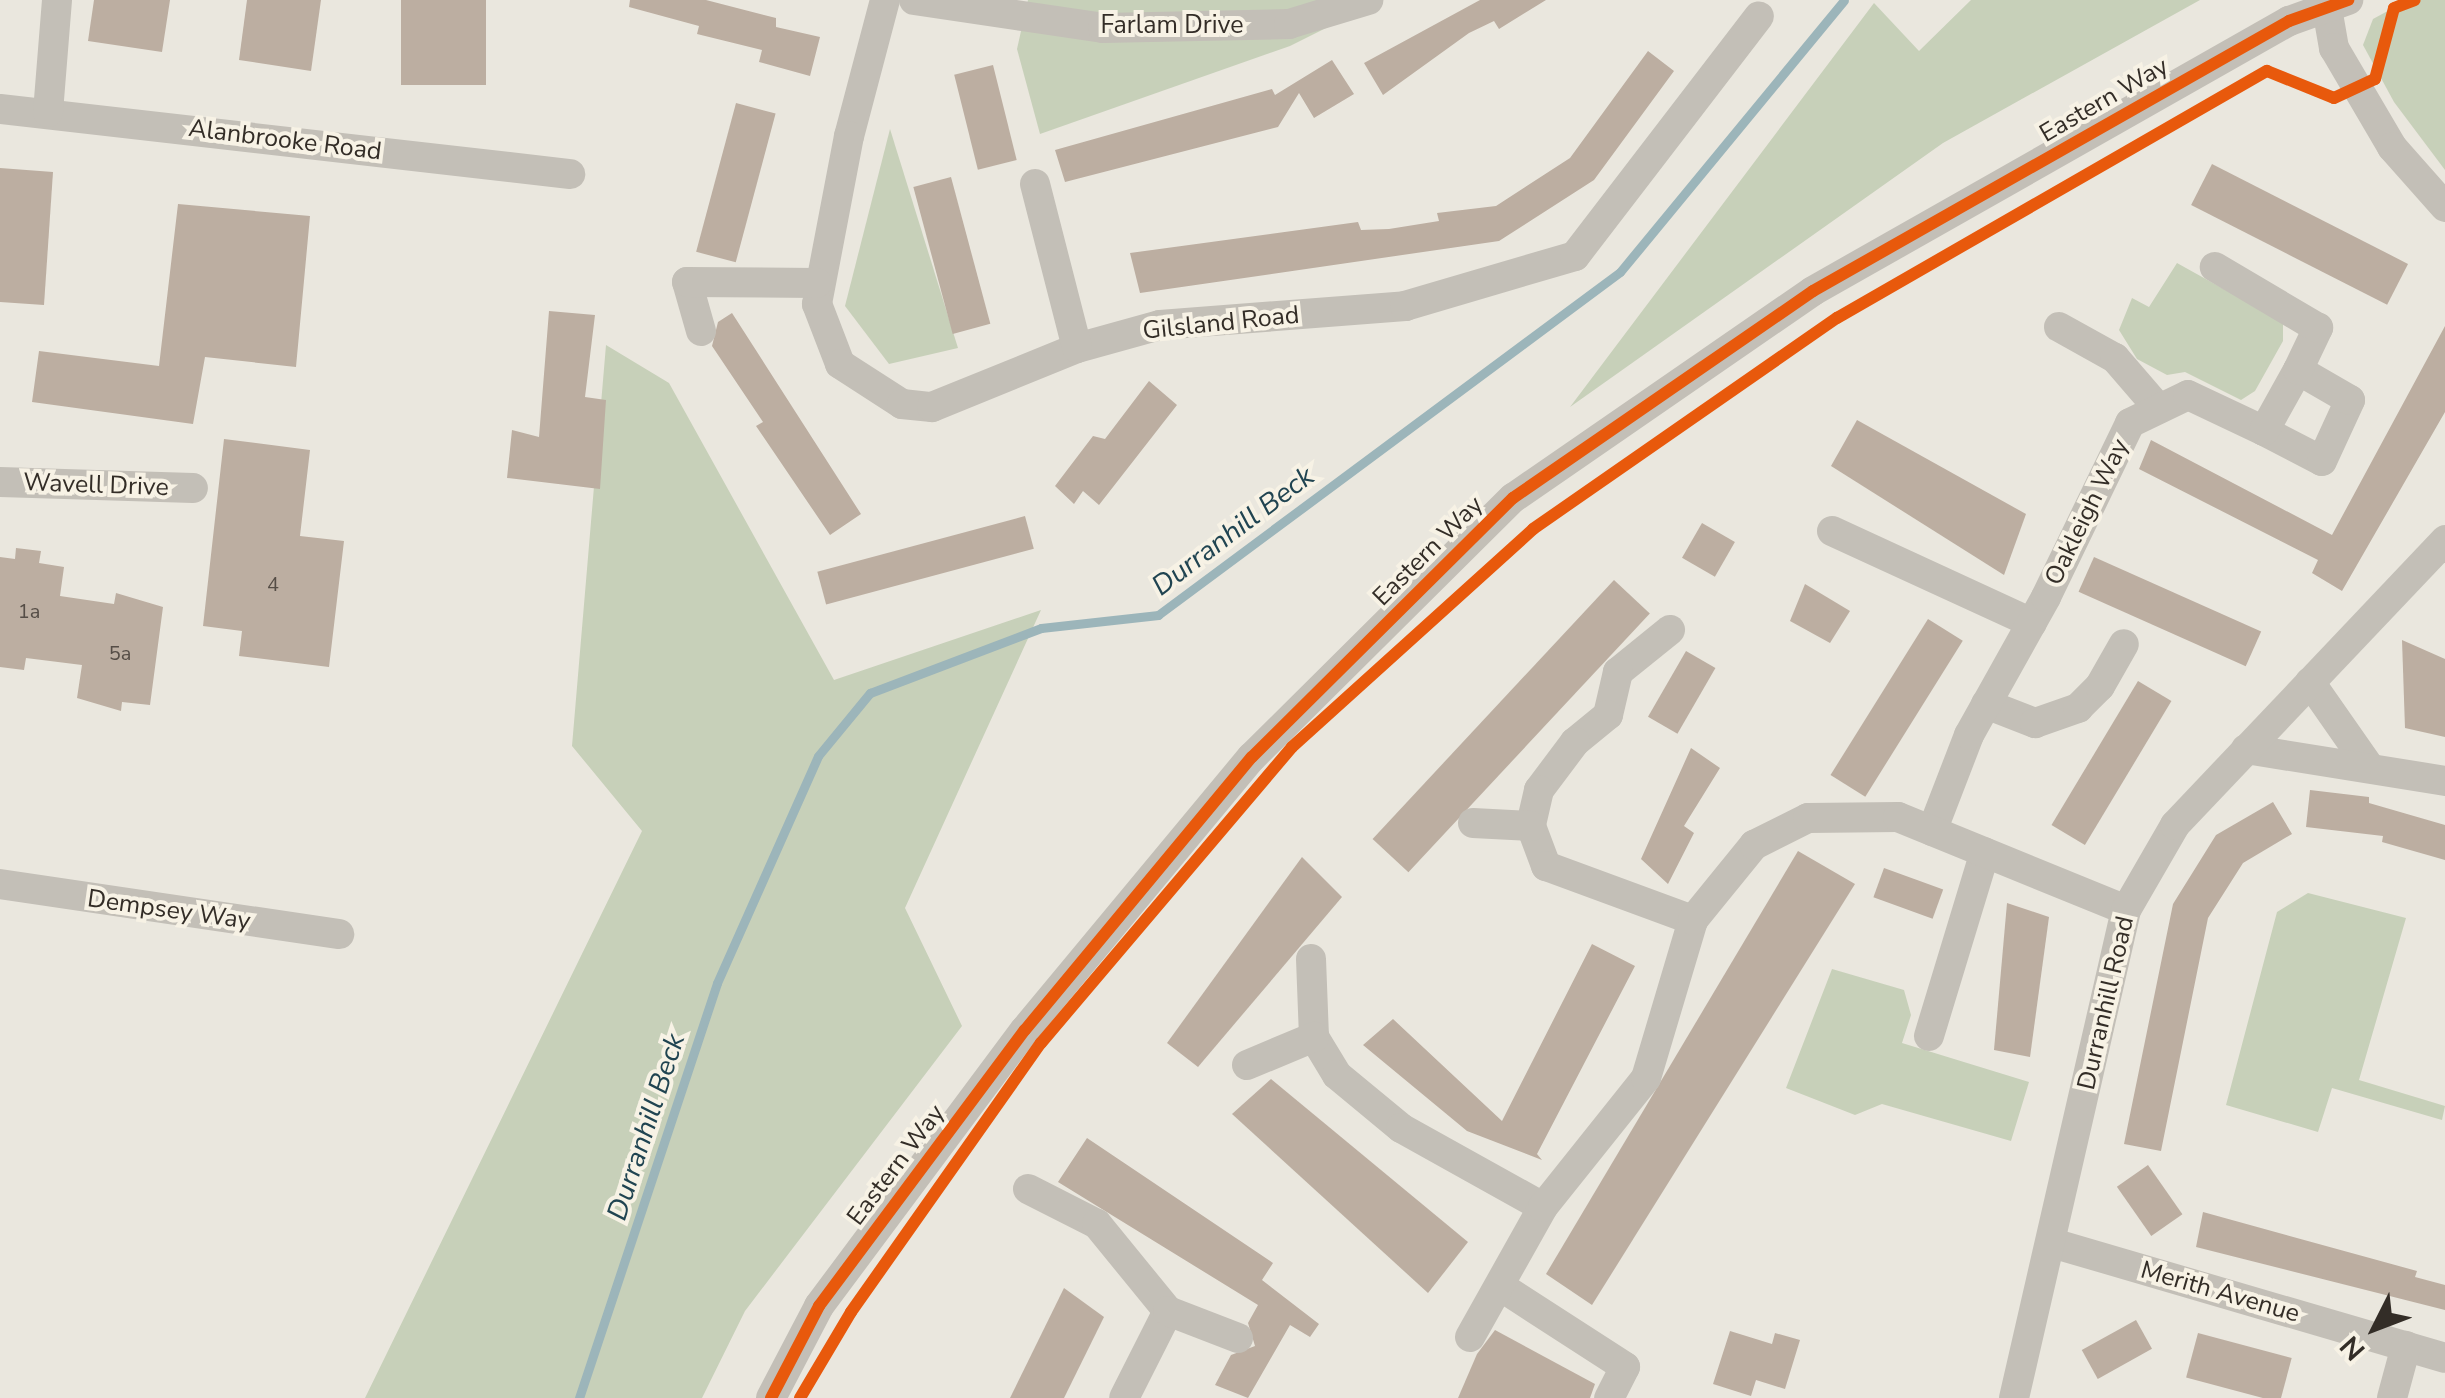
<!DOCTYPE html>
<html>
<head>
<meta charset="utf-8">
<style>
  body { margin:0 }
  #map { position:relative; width:2445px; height:1398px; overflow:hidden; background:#eae7de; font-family:"Nunito Sans",sans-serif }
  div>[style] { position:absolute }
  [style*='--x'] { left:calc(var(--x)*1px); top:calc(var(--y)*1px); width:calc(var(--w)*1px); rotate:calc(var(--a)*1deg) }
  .green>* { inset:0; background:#c7d0b9 }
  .stream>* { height:9px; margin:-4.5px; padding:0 4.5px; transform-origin:4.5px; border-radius:4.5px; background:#9cb5ba }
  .building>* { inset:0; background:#bcaea1; transform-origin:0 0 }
  .minor>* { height:30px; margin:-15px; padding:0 15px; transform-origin:15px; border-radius:15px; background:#c3bfb7 }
  .cycleway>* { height:12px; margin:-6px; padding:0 6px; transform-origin:6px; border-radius:6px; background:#e8590c }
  span { translate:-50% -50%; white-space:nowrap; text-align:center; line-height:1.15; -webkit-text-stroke:8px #f7f2e5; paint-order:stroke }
  .number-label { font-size:20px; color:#554d46 }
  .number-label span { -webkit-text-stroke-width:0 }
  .street-label { font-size:25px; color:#332d27 }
  .water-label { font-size:28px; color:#204451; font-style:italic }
  .north { position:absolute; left:2325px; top:1278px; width:100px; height:100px; -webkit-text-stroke:8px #f7f2e5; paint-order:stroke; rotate:228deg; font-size:28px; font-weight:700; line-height:40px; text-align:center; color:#332d27 }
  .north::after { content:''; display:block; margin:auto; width:35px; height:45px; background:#332d27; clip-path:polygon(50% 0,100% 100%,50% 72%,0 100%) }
</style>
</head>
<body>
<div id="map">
  <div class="green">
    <i style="clip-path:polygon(1028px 0,1382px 0,1290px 46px,1040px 134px,1017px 49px)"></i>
    <i style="clip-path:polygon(1971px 0,2200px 0,1943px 143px,1570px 407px,1874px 3px,1919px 51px)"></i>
    <i style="clip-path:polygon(2408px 0,2445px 0,2445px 170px,2394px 102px,2363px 45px,2373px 19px)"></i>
    <i style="clip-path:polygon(890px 129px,958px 348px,889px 364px,845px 306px)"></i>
    <i style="clip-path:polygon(2177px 263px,2283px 322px,2283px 341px,2255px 391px,2241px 400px,2185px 372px,2167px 375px,2137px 359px,2119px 330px,2132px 298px,2149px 307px)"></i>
    <i style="clip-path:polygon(606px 345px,669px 383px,834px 680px,1041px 610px,905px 908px,962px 1026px,745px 1311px,702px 1398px,365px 1398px,642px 831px,572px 746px)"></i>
    <i style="clip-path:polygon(2308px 893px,2406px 918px,2359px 1080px,2445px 1106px,2442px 1120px,2332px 1088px,2318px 1132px,2226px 1105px,2277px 912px)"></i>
    <i style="clip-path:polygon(1832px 969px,1904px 990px,1911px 1015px,1902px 1043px,2029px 1082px,2011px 1141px,1882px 1104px,1855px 1115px,1786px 1088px)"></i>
  </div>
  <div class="stream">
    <i style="--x:579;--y:1398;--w:437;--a:-71.6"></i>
    <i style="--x:717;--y:983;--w:248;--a:-66"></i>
    <i style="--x:818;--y:756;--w:82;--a:-50.5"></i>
    <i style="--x:870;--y:693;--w:183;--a:-20.8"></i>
    <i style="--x:1041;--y:628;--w:118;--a:-6.3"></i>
    <i style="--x:1158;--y:615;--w:575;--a:-36.59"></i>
    <i style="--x:1620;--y:272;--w:352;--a:-50.5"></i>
  </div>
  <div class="building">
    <i style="clip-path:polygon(94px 0,170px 0,162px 52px,88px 41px)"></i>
    <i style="clip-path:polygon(247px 0,321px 0,311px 71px,239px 60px)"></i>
    <i style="left:401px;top:0;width:85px;height:85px"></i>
    <i style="clip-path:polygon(630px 0,706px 0,776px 18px,776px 27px,820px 37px,810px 76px,759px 62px,762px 50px,697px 34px,699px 26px,629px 7px)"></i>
    <i style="clip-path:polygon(1480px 0,1546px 0,1499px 29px,1494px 21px,1469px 33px,1383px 95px,1364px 63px)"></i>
    <i style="clip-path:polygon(1648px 51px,1674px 71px,1594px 180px,1499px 241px,1140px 293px,1130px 253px,1358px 222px,1361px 230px,1389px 229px,1439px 221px,1437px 213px,1496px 206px,1570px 158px)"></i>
    <i style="clip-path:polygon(1332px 60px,1354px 94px,1314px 118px,1299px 93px,1278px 127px,1065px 182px,1055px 150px,1272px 89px,1275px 95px)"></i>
    <i style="left:993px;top:65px;width:98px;height:40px;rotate:76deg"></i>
    <i style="left:736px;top:103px;width:41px;height:154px;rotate:15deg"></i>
    <i style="left:2212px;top:164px;width:220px;height:46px;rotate:27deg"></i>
    <i style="clip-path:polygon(0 168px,53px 172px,44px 305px,0 302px)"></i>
    <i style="left:951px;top:177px;width:152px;height:39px;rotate:75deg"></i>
    <i style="clip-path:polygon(178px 204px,310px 216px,296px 367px,205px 357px,193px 424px,32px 402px,39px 351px,159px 366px)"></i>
    <i style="clip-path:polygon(549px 311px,595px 315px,585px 397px,606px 400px,600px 489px,507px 478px,512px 430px,539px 437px)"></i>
    <i style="clip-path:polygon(732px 313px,861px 514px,830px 535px,756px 426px,763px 422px,712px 346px,718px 322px)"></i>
    <i style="clip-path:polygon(2445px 326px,2445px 412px,2342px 591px,2312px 573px,2318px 560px,2139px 469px,2151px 440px,2332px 535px)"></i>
    <i style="clip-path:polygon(1149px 381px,1177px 405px,1099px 505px,1083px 491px,1074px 504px,1055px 486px,1093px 436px,1105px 439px)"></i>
    <i style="clip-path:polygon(1857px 420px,2026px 514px,2004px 575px,1831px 466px)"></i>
    <i style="clip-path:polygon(224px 439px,310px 450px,300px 536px,344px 541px,329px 667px,239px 656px,242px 631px,203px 626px)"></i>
    <i style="left:1025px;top:516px;width:34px;height:215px;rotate:75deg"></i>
    <i style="left:1702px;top:523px;width:38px;height:40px;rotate:30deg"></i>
    <i style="clip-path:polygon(16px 548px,41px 551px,39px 563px,64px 567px,60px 596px,114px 604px,116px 593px,163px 607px,150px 705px,122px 702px,121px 711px,77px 698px,82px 665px,26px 658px,24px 670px,0 667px,0 557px,15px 559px)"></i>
    <i style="left:2094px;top:557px;width:183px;height:38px;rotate:24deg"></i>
    <i style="left:1614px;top:580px;width:49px;height:354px;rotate:43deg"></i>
    <i style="clip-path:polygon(1805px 584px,1850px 611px,1830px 643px,1790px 621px)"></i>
    <i style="left:1928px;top:619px;width:41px;height:184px;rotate:32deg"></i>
    <i style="clip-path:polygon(2402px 640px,2445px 659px,2445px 737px,2405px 728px)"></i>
    <i style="left:1686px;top:651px;width:34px;height:76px;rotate:30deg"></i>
    <i style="left:2138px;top:681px;width:39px;height:168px;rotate:31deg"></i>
    <i style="clip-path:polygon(1691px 748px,1720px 768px,1684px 826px,1694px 833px,1668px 884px,1641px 859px)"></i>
    <i style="clip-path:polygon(2310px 790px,2369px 797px,2369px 803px,2445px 825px,2445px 860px,2382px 842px,2383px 836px,2306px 827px)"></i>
    <i style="clip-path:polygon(2273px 802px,2292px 834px,2243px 863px,2208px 918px,2161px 1151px,2124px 1144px,2173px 904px,2216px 835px)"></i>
    <i style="clip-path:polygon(1798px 851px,1855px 884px,1592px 1305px,1546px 1274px)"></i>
    <i style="clip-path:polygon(1302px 857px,1342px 897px,1198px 1067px,1167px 1043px)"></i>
    <i style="left:1884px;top:868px;width:63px;height:31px;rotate:20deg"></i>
    <i style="clip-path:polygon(2007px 903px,2049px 917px,2030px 1057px,1994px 1050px)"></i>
    <i style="clip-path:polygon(1592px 944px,1635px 966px,1537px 1154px,1542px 1160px,1467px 1131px,1363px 1045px,1393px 1019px,1502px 1121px)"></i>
    <i style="clip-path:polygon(1271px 1079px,1468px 1242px,1428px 1293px,1232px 1114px)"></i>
    <i style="clip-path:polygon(1087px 1138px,1273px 1263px,1262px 1280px,1319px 1324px,1310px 1337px,1290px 1325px,1248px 1398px,1215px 1385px,1231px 1355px,1255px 1346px,1248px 1323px,1258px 1305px,1058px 1182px)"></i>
    <i style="left:2148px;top:1165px;width:60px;height:38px;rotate:55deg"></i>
    <i style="clip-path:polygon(2203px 1212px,2417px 1271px,2415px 1277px,2445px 1285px,2445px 1310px,2196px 1247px)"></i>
    <i style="clip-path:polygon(1064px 1288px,1104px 1317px,1064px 1398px,1010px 1398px)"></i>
    <i style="left:2136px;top:1320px;width:33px;height:62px;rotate:61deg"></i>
    <i style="clip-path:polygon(1495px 1330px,1595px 1384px,1590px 1398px,1458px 1398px,1477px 1354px)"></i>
    <i style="clip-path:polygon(1730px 1331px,1772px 1344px,1775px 1333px,1800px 1340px,1785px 1389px,1756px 1380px,1751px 1396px,1713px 1384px)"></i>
    <i style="left:2198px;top:1333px;width:97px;height:46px;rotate:15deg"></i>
  </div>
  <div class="minor">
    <i style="--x:885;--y:0;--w:141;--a:104.8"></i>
    <i style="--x:849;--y:136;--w:171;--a:100.8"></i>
    <i style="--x:817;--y:304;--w:64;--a:69"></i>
    <i style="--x:840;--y:364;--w:74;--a:32.8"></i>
    <i style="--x:902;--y:404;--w:30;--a:6"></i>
    <i style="--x:932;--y:407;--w:157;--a:-22.1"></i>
    <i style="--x:1077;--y:348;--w:86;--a:-15.5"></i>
    <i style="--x:1160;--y:325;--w:246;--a:-4.4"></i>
    <i style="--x:1405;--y:306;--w:177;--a:-16.4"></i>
    <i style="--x:1575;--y:256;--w:302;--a:-52.5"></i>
    <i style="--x:914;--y:0;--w:191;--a:8.4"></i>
    <i style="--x:1103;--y:28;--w:186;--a:-1.2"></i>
    <i style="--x:1289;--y:24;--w:83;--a:-16.9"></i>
    <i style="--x:2327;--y:8;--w:41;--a:80.1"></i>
    <i style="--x:2334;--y:48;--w:115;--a:59.6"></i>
    <i style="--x:2392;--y:147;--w:80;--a:48.5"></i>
    <i style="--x:0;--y:109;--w:574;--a:6.51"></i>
    <i style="--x:48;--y:112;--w:112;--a:-85.4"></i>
    <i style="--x:1035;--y:184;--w:169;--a:75.6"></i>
    <i style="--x:2059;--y:327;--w:64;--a:29"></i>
    <i style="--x:2115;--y:358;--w:67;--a:49.2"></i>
    <i style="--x:701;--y:331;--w:51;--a:-105.9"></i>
    <i style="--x:687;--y:282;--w:130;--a:0.4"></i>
    <i style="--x:2264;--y:431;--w:65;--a:27.3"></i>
    <i style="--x:2322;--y:461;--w:67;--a:-65.3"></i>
    <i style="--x:2350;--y:400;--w:60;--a:-150"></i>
    <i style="--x:0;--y:482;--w:193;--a:1.8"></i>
    <i style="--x:1832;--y:531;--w:220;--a:24.7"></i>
    <i style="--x:1670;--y:630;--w:67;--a:141.1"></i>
    <i style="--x:1618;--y:672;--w:44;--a:103.1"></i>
    <i style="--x:1608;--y:715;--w:43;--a:140.7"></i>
    <i style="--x:1575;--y:742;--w:60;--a:126.9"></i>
    <i style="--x:1539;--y:790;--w:37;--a:103"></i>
    <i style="--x:1531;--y:826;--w:43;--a:69.4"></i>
    <i style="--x:1546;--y:866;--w:157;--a:20.2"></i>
    <i style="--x:2310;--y:682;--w:101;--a:55.1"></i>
    <i style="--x:1986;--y:704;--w:53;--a:21.2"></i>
    <i style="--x:2035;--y:723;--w:46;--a:-19.2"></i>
    <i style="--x:2078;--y:708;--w:31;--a:-45"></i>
    <i style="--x:2100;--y:686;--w:48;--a:-60.3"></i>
    <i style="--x:2246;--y:749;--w:202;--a:9.1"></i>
    <i style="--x:1473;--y:823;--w:58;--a:3"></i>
    <i style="--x:1932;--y:831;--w:103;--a:-68.9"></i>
    <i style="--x:1969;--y:735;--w:158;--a:-60.8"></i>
    <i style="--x:2046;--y:597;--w:193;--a:-64.2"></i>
    <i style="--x:2130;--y:423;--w:64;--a:-25.8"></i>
    <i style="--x:2188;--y:395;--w:84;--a:25.3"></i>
    <i style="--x:2264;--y:431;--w:70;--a:-60.9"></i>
    <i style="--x:2298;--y:370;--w:47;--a:-64.5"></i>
    <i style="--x:2318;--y:328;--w:120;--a:-149.4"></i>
    <i style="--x:0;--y:884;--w:343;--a:8.4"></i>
    <i style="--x:1311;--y:959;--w:78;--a:87.8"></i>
    <i style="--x:1314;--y:1037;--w:44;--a:58.8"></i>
    <i style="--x:1337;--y:1075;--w:83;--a:39.6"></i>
    <i style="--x:1401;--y:1128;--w:162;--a:29.1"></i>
    <i style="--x:1929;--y:1036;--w:192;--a:-73.1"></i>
    <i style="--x:1247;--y:1065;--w:73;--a:-22.7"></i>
    <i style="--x:1028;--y:1189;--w:77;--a:26.9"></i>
    <i style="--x:1097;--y:1224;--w:112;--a:50.8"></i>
    <i style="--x:1168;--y:1311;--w:97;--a:116.8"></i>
    <i style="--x:2052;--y:1243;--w:409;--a:16.3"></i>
    <i style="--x:1500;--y:1286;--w:149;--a:32.9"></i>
    <i style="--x:1625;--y:1367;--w:35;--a:117"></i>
    <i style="--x:1168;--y:1311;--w:75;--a:21.1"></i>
    <i style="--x:1470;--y:1337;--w:149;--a:-60.7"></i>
    <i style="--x:1543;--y:1207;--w:165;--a:-51.4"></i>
    <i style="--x:1646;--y:1078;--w:165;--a:-73.4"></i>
    <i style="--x:1693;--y:920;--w:97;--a:-50.9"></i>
    <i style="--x:1754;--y:845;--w:60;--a:-26.6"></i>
    <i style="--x:1808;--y:818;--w:90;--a:-0.6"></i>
    <i style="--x:1898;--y:817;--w:246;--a:22.2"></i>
    <i style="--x:771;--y:1398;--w:104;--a:-62.4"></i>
    <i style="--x:819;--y:1306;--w:344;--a:-53.3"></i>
    <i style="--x:1025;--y:1030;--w:355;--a:-50.3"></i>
    <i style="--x:1252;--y:757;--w:368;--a:-44.8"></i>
    <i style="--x:1513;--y:498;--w:364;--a:-34.6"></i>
    <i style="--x:1813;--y:291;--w:547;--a:-29.56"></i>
    <i style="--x:2289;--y:21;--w:63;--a:-19.6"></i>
    <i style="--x:2014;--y:1398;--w:501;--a:-77.07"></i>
    <i style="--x:2126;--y:910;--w:98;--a:-60"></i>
    <i style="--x:2175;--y:825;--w:393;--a:-46.5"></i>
    <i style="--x:2392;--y:1398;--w:54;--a:-74.9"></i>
  </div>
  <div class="cycleway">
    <i style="--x:771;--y:1398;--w:104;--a:-62.4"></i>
    <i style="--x:819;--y:1306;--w:344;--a:-53.3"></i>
    <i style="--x:1025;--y:1030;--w:355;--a:-50.3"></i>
    <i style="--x:1252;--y:757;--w:368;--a:-44.8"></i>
    <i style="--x:1513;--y:498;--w:364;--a:-34.6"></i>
    <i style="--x:1813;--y:291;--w:547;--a:-29.56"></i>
    <i style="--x:2289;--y:21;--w:63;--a:-19.6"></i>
    <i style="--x:800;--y:1398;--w:100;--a:-59.3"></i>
    <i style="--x:851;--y:1312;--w:329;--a:-54.8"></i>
    <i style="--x:1041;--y:1043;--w:388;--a:-49.7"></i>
    <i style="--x:1292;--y:747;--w:325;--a:-42.1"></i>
    <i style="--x:1533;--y:529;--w:370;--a:-34.8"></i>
    <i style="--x:1837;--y:318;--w:496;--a:-29.9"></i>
    <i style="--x:2267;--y:71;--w:72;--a:21.9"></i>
    <i style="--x:2334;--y:98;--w:45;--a:-24.9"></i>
    <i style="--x:2375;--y:79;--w:73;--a:-75"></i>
    <i style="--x:2394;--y:8;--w:22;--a:-21"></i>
  </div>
  <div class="number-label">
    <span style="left:273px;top:584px">4</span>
    <span style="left:29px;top:611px">1a</span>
    <span style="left:120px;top:653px">5a</span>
  </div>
  <div class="street-label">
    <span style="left:1172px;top:25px">Farlam Drive</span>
    <span style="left:2104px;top:100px;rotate:-30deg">Eastern Way</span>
    <span style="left:285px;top:140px;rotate:7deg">Alanbrooke Road</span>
    <span style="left:1221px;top:323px;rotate:-6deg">Gilsland Road</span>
    <span style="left:96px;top:485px;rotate:2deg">Wavell Drive</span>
    <span style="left:2087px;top:512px;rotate:-64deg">Oakleigh Way</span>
    <span style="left:1428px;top:551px;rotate:-45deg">Eastern Way</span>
    <span style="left:169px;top:910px;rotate:8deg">Dempsey Way</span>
    <span style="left:2106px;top:1003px;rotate:-77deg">Durranhill Road</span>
    <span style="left:896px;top:1165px;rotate:-53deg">Eastern Way</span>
    <span style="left:2220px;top:1292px;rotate:16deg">Merith Avenue</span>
  </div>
  <div class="water-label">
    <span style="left:1233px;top:531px;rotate:-37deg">Durranhill Beck</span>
    <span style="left:646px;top:1127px;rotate:-72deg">Durranhill Beck</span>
  </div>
  <div class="north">N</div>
</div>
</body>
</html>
